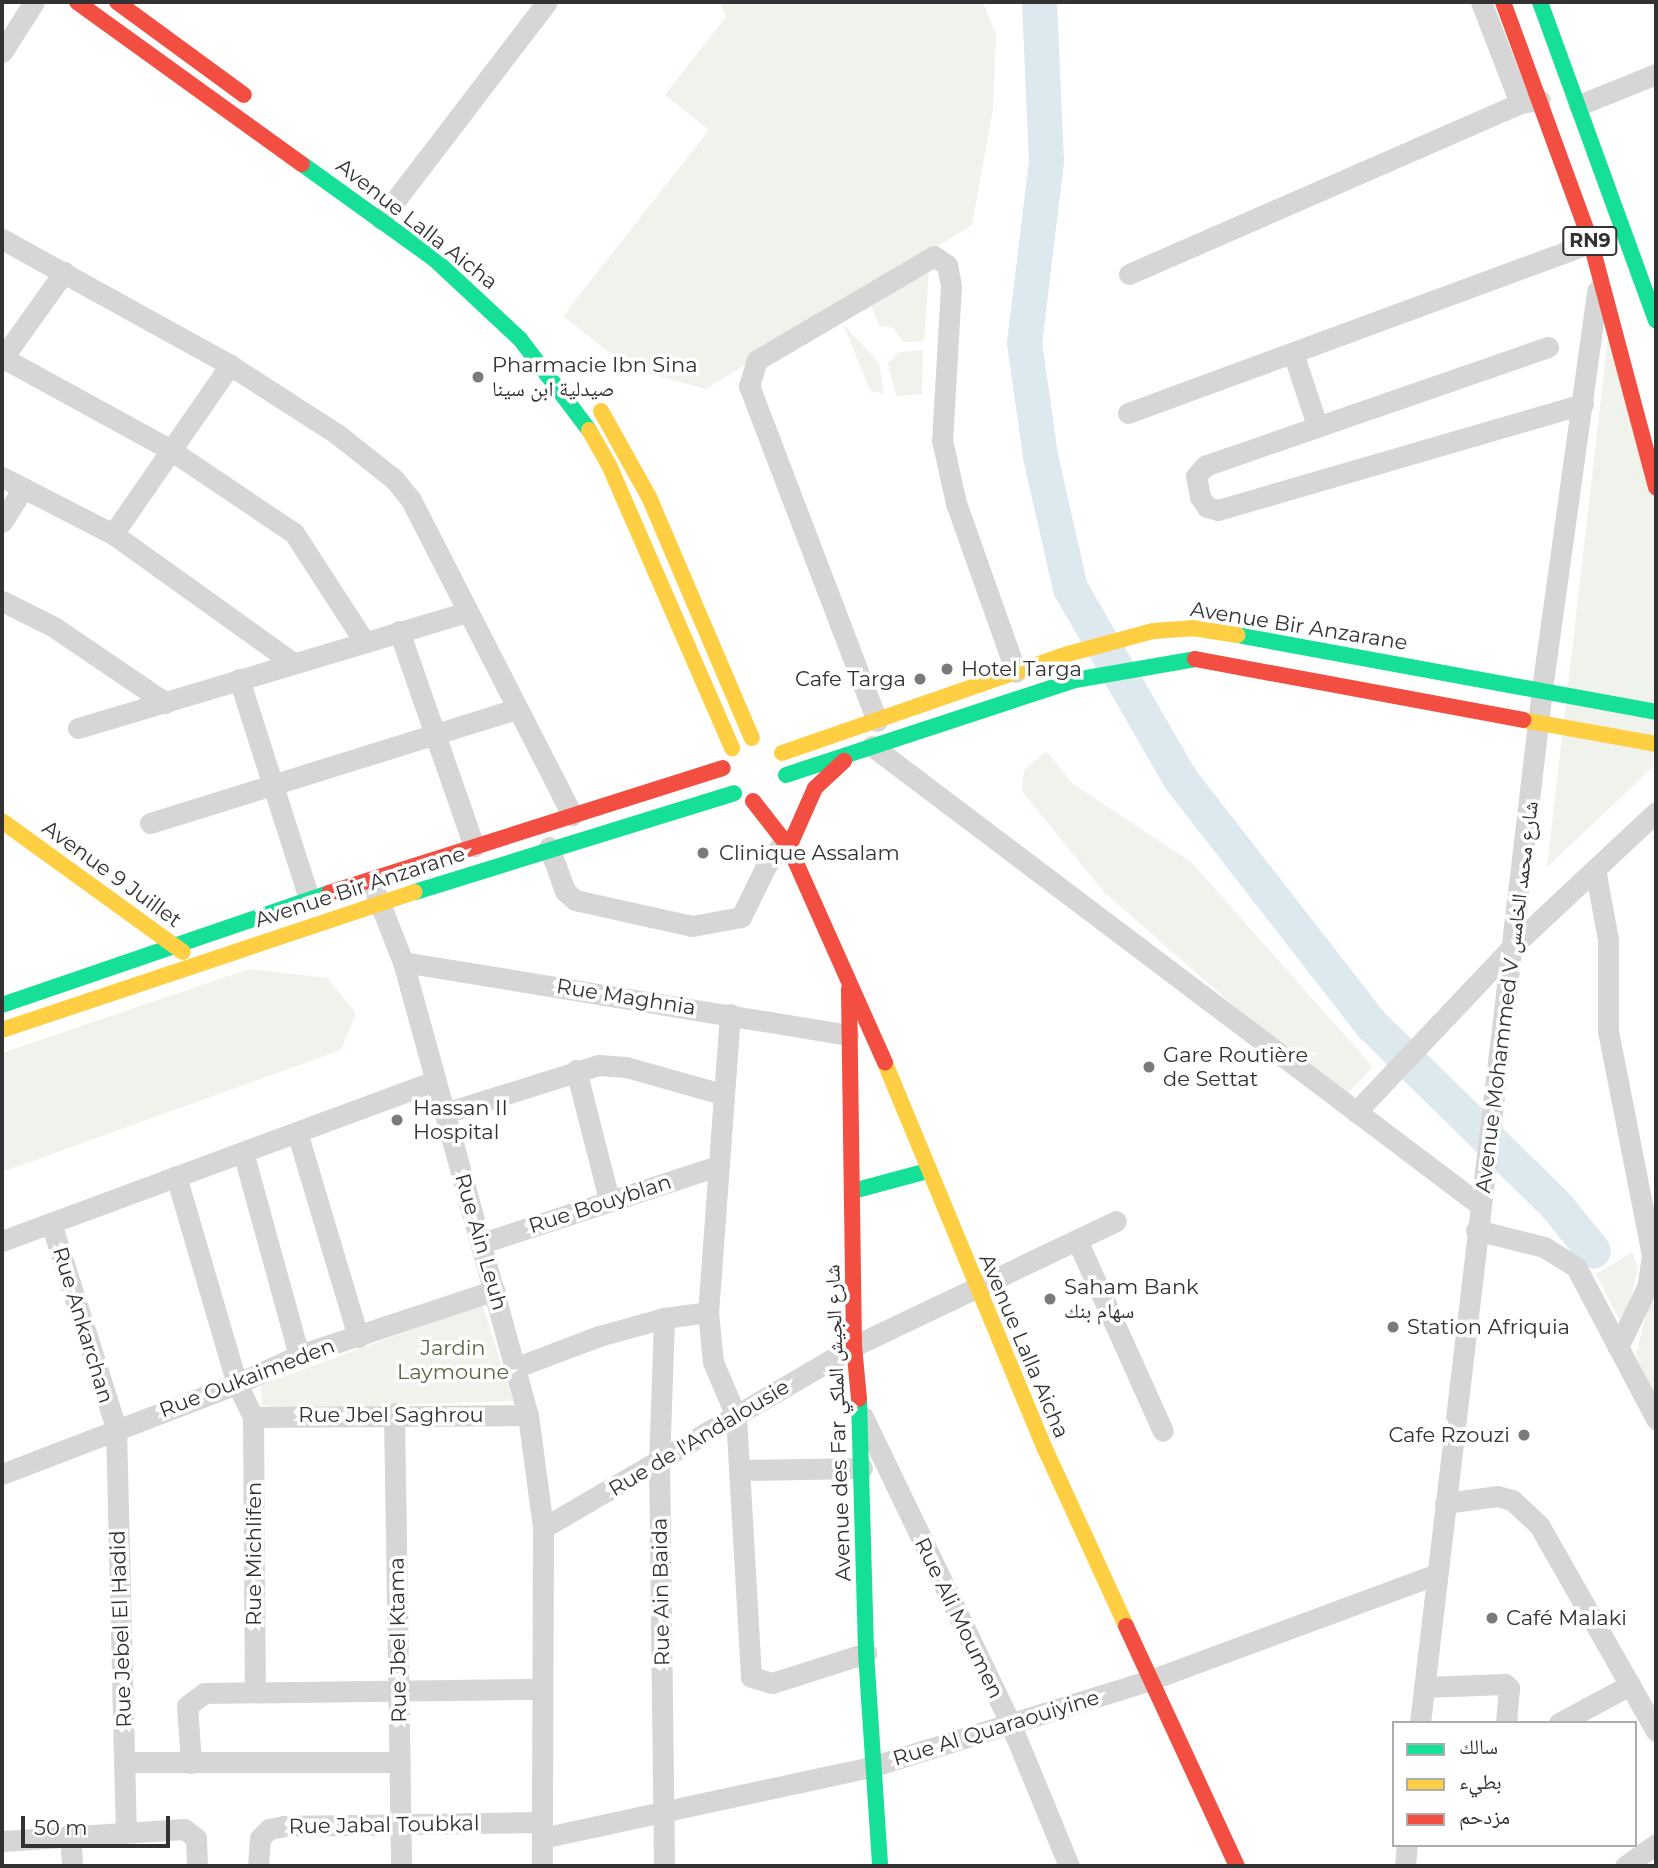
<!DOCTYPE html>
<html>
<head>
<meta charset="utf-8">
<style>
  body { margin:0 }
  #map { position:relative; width:1658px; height:1868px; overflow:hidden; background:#fff; font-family:Montserrat,"Noto Naskh Arabic",sans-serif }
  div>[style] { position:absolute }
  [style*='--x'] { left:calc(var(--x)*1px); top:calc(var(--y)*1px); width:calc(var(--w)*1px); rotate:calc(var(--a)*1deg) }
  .green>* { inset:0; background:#f0f2ec }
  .river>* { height:35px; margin:-17.5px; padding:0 17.5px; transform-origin:17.5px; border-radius:17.5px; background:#dde9ef }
  .street>* { height:21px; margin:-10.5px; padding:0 10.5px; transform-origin:10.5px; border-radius:10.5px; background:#d6d6d6 }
  .fast>* { height:16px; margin:-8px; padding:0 8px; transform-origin:8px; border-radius:8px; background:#16e098 }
  .slow>* { height:16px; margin:-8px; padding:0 8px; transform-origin:8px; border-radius:8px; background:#ffcf43 }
  .jam>* { height:16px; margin:-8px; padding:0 8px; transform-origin:8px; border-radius:8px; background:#f24e42 }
  .dots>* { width:19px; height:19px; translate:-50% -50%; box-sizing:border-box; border:4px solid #fff; border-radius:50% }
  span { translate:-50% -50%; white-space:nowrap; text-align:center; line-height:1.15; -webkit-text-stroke:7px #fff; paint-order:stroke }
  .shield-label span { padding:2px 5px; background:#fff; border:2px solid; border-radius:5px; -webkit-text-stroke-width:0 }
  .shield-label { font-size:19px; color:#323232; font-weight:700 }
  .street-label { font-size:21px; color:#323232 }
  .poi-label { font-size:21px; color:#323232 }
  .left { translate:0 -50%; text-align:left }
  .right { translate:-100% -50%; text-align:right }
  .park-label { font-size:21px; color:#586a43 }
  .frame { position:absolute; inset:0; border:4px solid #323232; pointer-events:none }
  .legend { position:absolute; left:1392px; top:1721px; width:245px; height:126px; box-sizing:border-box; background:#fff; border:2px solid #adadad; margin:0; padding:9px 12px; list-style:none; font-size:21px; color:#323232 }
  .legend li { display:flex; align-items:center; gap:14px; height:35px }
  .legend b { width:35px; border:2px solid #adadad }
  .scale { position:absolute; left:21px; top:1816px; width:149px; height:32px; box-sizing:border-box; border:4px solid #323232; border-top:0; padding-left:9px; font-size:21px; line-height:24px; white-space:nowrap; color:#323232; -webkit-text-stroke:5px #fff; paint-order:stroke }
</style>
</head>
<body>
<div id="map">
  <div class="green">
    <i style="clip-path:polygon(720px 2px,983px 2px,996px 35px,993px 109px,972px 225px,706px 389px,629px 368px,563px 316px,709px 130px,665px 95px,726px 17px)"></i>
    <i style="clip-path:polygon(929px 270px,924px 341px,903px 342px,894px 328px,879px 326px,870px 301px)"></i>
    <i style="clip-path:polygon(843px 324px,879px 363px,884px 394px,870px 390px)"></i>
    <i style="clip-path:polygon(1608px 338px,1656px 501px,1653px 767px,1547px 867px)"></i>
    <i style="clip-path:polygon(923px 350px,922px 394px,896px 396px,888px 363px,900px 352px)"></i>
    <i style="clip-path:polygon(1046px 751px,1073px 784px,1191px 862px,1373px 1067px,1348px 1093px,1241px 1012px,1104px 892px,1022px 791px,1024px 770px)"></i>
    <i style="clip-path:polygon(249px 969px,327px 978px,356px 1013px,341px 1050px,2px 1172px,2px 1053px)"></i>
    <i style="clip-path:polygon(1632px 1252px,1638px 1267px,1624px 1329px,1596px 1274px)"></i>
    <i style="clip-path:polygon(1650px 1299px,1656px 1308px,1656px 1404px,1636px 1355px)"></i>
    <i style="clip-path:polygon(482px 1304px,513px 1401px,278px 1409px,262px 1405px,261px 1385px)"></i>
  </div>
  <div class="river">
    <i style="--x:1039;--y:2;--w:159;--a:87.5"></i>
    <i style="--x:1046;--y:161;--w:182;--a:96.9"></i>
    <i style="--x:1024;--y:342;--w:115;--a:82"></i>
    <i style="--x:1040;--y:456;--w:135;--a:77.2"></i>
    <i style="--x:1070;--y:588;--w:222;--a:60"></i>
    <i style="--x:1181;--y:780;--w:311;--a:52.1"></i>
    <i style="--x:1372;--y:1025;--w:256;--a:44.4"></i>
    <i style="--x:1555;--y:1204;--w:60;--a:51"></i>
  </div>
  <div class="street">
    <i style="--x:1481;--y:2;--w:108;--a:68.9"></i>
    <i style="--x:2;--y:52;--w:59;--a:-57.4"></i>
    <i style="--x:1579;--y:105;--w:83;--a:-21.9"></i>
    <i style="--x:381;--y:219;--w:273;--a:-52.6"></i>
    <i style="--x:2;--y:239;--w:260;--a:28.9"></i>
    <i style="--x:230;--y:365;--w:127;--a:32.8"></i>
    <i style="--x:337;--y:434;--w:73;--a:38.3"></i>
    <i style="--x:394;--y:479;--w:27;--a:51"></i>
    <i style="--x:411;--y:500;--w:354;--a:62.9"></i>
    <i style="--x:1129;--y:274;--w:427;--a:-23.6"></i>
    <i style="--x:1520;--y:103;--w:20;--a:-9"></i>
    <i style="--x:1548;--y:347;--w:363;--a:160.9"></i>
    <i style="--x:1205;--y:466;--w:13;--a:132"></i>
    <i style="--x:1196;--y:476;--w:21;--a:79"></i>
    <i style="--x:1200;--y:497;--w:12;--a:55"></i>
    <i style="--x:1207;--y:507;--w:11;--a:15"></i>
    <i style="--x:1218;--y:510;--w:380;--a:-16.2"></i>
    <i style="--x:1293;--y:353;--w:76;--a:71.6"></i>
    <i style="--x:3;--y:358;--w:189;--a:28.7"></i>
    <i style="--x:169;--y:449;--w:151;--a:33.9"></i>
    <i style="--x:294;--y:533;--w:129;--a:57.1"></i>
    <i style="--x:2;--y:359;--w:107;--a:-54.5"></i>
    <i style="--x:1128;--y:413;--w:493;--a:-20.2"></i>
    <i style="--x:2;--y:477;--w:125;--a:27.2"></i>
    <i style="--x:113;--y:534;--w:220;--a:35.6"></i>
    <i style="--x:2;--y:522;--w:40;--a:-58"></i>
    <i style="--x:113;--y:534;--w:206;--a:-55.3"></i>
    <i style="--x:2;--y:601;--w:58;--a:26.6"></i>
    <i style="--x:54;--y:627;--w:135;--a:34.2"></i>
    <i style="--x:399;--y:631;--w:228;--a:70.8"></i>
    <i style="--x:239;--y:679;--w:231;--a:72.3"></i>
    <i style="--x:877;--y:721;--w:359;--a:-110.9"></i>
    <i style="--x:749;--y:386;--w:27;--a:-73"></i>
    <i style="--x:757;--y:360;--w:205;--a:-30.4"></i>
    <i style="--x:934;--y:256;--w:16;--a:35"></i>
    <i style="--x:947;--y:265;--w:21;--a:79"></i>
    <i style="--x:951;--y:286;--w:154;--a:93.3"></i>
    <i style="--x:942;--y:440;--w:65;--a:77.5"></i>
    <i style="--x:956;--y:503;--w:179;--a:70.5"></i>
    <i style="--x:78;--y:728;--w:405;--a:-16.6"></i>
    <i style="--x:872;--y:746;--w:762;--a:37.05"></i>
    <i style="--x:150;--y:823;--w:384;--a:-17.3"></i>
    <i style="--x:549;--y:847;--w:47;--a:70"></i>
    <i style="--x:565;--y:891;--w:13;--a:42"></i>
    <i style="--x:575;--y:900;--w:120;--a:12.5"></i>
    <i style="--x:692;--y:926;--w:50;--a:-10.4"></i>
    <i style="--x:741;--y:917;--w:57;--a:-63.9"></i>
    <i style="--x:766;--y:866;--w:32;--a:-54"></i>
    <i style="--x:1595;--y:869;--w:71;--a:79.5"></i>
    <i style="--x:1608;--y:939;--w:92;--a:90"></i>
    <i style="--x:1608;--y:1031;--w:228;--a:78.9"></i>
    <i style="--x:1652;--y:1255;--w:30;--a:98"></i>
    <i style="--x:1648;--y:1285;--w:69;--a:115.8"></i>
    <i style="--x:375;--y:891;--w:76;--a:68.5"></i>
    <i style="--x:403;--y:962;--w:470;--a:74.6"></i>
    <i style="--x:528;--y:1415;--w:114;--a:82.4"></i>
    <i style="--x:543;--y:1528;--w:338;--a:90.2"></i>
    <i style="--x:403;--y:962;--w:451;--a:9.3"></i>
    <i style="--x:730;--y:1014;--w:299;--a:94.2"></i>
    <i style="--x:708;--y:1312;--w:50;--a:84.3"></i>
    <i style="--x:713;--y:1362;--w:59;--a:66.9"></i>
    <i style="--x:736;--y:1416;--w:261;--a:86.7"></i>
    <i style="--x:751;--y:1677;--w:22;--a:16"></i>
    <i style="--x:772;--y:1683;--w:99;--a:-17.7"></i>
    <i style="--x:576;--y:1070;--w:133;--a:75.7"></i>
    <i style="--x:1356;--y:1112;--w:231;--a:-46.6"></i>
    <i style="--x:1515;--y:944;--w:193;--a:-43.1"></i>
    <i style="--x:445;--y:1113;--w:160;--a:-17.4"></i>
    <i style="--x:598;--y:1065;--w:28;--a:4"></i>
    <i style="--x:626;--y:1067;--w:100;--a:15.7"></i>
    <i style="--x:297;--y:1132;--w:214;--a:73.4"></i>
    <i style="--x:243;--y:1152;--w:211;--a:74.6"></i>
    <i style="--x:176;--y:1176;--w:217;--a:73.7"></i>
    <i style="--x:237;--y:1384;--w:37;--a:64"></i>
    <i style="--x:253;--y:1417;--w:274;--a:89.6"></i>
    <i style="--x:51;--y:1223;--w:215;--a:72.4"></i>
    <i style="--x:116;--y:1428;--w:402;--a:88.6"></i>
    <i style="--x:1476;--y:1230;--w:70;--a:14"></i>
    <i style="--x:1544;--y:1247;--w:38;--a:32"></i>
    <i style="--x:1576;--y:1267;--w:172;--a:62.2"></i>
    <i style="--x:1077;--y:1240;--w:209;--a:65.8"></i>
    <i style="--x:2;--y:1241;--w:461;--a:-20.3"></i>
    <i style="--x:482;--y:1243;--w:248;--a:-18.1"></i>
    <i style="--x:517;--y:1367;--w:88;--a:-20.7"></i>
    <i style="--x:599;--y:1336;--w:67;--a:-15.5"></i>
    <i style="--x:664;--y:1318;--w:44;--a:-7.8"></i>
    <i style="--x:394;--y:1413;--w:453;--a:89.1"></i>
    <i style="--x:253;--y:1417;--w:275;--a:-0.4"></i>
    <i style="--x:863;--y:1417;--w:342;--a:64.3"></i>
    <i style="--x:1011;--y:1725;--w:152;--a:67.6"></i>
    <i style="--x:742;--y:1470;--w:120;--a:-1"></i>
    <i style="--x:2;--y:1474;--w:252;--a:-21"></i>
    <i style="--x:237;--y:1384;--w:68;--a:-25.1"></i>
    <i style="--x:299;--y:1355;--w:206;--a:-18.3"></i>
    <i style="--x:1445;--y:1503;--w:52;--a:-7.7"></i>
    <i style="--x:1497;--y:1496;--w:16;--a:15"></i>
    <i style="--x:1512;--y:1500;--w:37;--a:43"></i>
    <i style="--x:1539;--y:1525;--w:237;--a:60.4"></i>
    <i style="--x:543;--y:1528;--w:360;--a:-30.3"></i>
    <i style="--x:854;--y:1346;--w:290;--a:-25.5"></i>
    <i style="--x:1424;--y:1687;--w:81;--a:-2.1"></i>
    <i style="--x:1505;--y:1684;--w:6;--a:45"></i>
    <i style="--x:1509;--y:1688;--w:35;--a:95"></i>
    <i style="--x:1420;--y:1723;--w:1041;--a:-83.27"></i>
    <i style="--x:1542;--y:689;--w:402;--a:-82.1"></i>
    <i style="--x:1559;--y:1723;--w:81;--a:-28.2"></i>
    <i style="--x:124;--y:1762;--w:276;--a:0"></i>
    <i style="--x:191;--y:1763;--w:57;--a:-94"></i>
    <i style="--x:187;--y:1706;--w:21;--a:-37"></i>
    <i style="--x:204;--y:1693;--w:338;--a:-0.7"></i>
    <i style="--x:70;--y:1834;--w:32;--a:86"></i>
    <i style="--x:542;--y:1838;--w:340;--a:-12.2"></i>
    <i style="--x:874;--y:1766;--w:292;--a:-17.3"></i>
    <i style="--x:1153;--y:1679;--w:303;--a:-20.3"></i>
    <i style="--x:2;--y:1841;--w:182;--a:-3.8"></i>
    <i style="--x:184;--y:1829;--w:15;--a:37"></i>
    <i style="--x:196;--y:1838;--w:28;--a:88"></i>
    <i style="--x:258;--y:1866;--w:28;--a:-86"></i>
    <i style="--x:260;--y:1838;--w:13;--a:-45"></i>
    <i style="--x:269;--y:1829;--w:15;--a:-11"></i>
    <i style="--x:284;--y:1826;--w:257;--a:-0.9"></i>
    <i style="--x:664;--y:1866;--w:403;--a:-90.7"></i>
    <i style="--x:659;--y:1463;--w:145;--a:-88"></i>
    <i style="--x:1405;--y:1866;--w:21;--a:-85"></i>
    <i style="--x:1625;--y:1866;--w:38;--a:-35"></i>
  </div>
  <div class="fast">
    <i style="--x:1540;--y:2;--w:339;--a:70"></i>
    <i style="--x:302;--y:164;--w:161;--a:35.7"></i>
    <i style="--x:433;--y:258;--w:119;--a:43"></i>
    <i style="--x:520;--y:339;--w:114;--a:52.8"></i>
    <i style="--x:1237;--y:635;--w:426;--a:10.4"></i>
    <i style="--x:786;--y:775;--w:304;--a:-18.2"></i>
    <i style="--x:1075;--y:680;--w:122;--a:-9.9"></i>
    <i style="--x:415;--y:892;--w:334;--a:-17.2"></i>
    <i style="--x:2;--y:1005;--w:346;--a:-18.9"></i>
    <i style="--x:853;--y:1191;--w:77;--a:-15.1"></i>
    <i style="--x:859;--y:1399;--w:254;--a:88.4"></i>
    <i style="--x:866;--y:1653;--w:213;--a:86.2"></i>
  </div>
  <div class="slow">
    <i style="--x:601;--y:411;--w:98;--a:60.8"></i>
    <i style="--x:649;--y:497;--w:262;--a:66.9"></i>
    <i style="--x:589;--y:430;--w:40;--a:60.3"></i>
    <i style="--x:609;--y:465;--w:309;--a:66.5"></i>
    <i style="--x:1523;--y:720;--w:135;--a:10.2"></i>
    <i style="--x:782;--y:753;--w:303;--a:-19.1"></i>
    <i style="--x:1068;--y:654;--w:88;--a:-15.1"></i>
    <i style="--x:1153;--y:631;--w:39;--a:-4"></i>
    <i style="--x:1192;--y:628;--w:46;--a:8.8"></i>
    <i style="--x:2;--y:821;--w:223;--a:35.9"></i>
    <i style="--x:2;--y:1030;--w:435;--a:-18.5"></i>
    <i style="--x:885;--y:1063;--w:420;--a:67.5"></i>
    <i style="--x:1046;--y:1451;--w:192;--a:65.4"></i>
  </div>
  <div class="jam">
    <i style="--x:77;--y:2;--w:277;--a:35.8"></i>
    <i style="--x:117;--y:2;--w:157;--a:36.2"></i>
    <i style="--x:1503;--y:2;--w:257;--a:69.9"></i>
    <i style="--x:1591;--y:243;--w:253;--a:75.1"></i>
    <i style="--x:1195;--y:659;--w:334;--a:10.5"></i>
    <i style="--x:753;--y:801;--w:58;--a:52"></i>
    <i style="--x:789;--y:847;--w:236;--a:66"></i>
    <i style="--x:789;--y:847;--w:64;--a:-66.2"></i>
    <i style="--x:815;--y:788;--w:40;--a:-43"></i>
    <i style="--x:329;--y:893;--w:413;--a:-17.6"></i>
    <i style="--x:849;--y:989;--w:357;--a:89.2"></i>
    <i style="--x:854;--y:1346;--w:53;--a:84.6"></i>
    <i style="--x:1126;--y:1626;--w:264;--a:65.2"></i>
  </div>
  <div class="dots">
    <i style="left:478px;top:377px;background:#7a7a7a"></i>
    <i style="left:947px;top:669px;background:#7a7a7a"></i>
    <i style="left:920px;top:679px;background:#7a7a7a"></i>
    <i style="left:703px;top:853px;background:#7a7a7a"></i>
    <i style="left:1149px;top:1067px;background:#7a7a7a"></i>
    <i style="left:397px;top:1120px;background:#7a7a7a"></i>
    <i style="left:1050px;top:1299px;background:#7a7a7a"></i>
    <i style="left:1393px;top:1327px;background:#7a7a7a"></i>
    <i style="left:1524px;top:1435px;background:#7a7a7a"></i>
    <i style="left:1492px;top:1618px;background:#7a7a7a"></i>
  </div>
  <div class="shield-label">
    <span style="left:1590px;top:241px">RN9</span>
  </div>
  <div class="street-label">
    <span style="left:417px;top:224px;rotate:38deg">Avenue Lalla Aicha</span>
    <span style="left:1299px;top:626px;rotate:9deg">Avenue Bir Anzarane</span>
    <span style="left:112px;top:874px;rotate:36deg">Avenue 9 Juillet</span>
    <span style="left:360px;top:887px;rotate:-18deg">Avenue Bir Anzarane</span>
    <span style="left:626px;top:997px;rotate:9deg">Rue Maghnia</span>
    <span style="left:1507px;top:997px;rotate:-83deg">Avenue Mohammed V شارع محمد الخامس</span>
    <span style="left:600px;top:1204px;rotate:-18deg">Rue Bouyblan</span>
    <span style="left:481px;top:1242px;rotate:74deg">Rue Ain Leuh</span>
    <span style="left:83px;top:1325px;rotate:73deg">Rue Ankarchan</span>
    <span style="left:1024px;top:1346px;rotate:67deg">Avenue Lalla Aicha</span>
    <span style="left:247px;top:1378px;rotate:-21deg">Rue Oukaimeden</span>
    <span style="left:391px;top:1415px">Rue Jbel Saghrou</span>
    <span style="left:838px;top:1423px;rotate:-92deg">Avenue des Far شارع الجيش الملكي</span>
    <span style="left:699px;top:1438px;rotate:-31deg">Rue de l'Andalousie</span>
    <span style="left:254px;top:1554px;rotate:-90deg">Rue Michlifen</span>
    <span style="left:661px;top:1592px;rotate:-91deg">Rue Ain Baida</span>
    <span style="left:959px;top:1618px;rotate:64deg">Rue Ali Moumen</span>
    <span style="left:121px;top:1629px;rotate:-92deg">Rue Jebel El Hadid</span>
    <span style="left:398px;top:1640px;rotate:-91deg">Rue Jbel Ktama</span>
    <span style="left:996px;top:1728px;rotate:-17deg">Rue Al Quaraouiyine</span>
    <span style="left:384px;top:1825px;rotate:-1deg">Rue Jabal Toubkal</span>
  </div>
  <div class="poi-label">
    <span class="left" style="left:492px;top:377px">Pharmacie Ibn Sina<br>صيدلية ابن سينا</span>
    <span class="left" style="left:961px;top:669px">Hotel Targa</span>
    <span class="right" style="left:906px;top:679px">Cafe Targa</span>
    <span class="left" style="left:719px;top:853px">Clinique Assalam</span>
    <span class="left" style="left:1163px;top:1067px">Gare Routière<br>de Settat</span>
    <span class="left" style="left:413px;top:1120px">Hassan II<br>Hospital</span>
    <span class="left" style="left:1064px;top:1299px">Saham Bank<br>سهام بنك</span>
    <span class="left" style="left:1407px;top:1327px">Station Afriquia</span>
    <span class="right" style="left:1510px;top:1435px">Cafe Rzouzi</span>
    <span class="left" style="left:1506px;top:1618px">Café Malaki</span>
  </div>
  <div class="park-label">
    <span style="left:453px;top:1360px">Jardin<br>Laymoune</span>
  </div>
  <div class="frame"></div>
  <ul class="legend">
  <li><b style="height:9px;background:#16e098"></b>سالك</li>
  <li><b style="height:9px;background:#ffcf43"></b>بطيء</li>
  <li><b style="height:9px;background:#f24e42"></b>مزدحم</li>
  </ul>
  <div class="scale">50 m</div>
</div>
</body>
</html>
